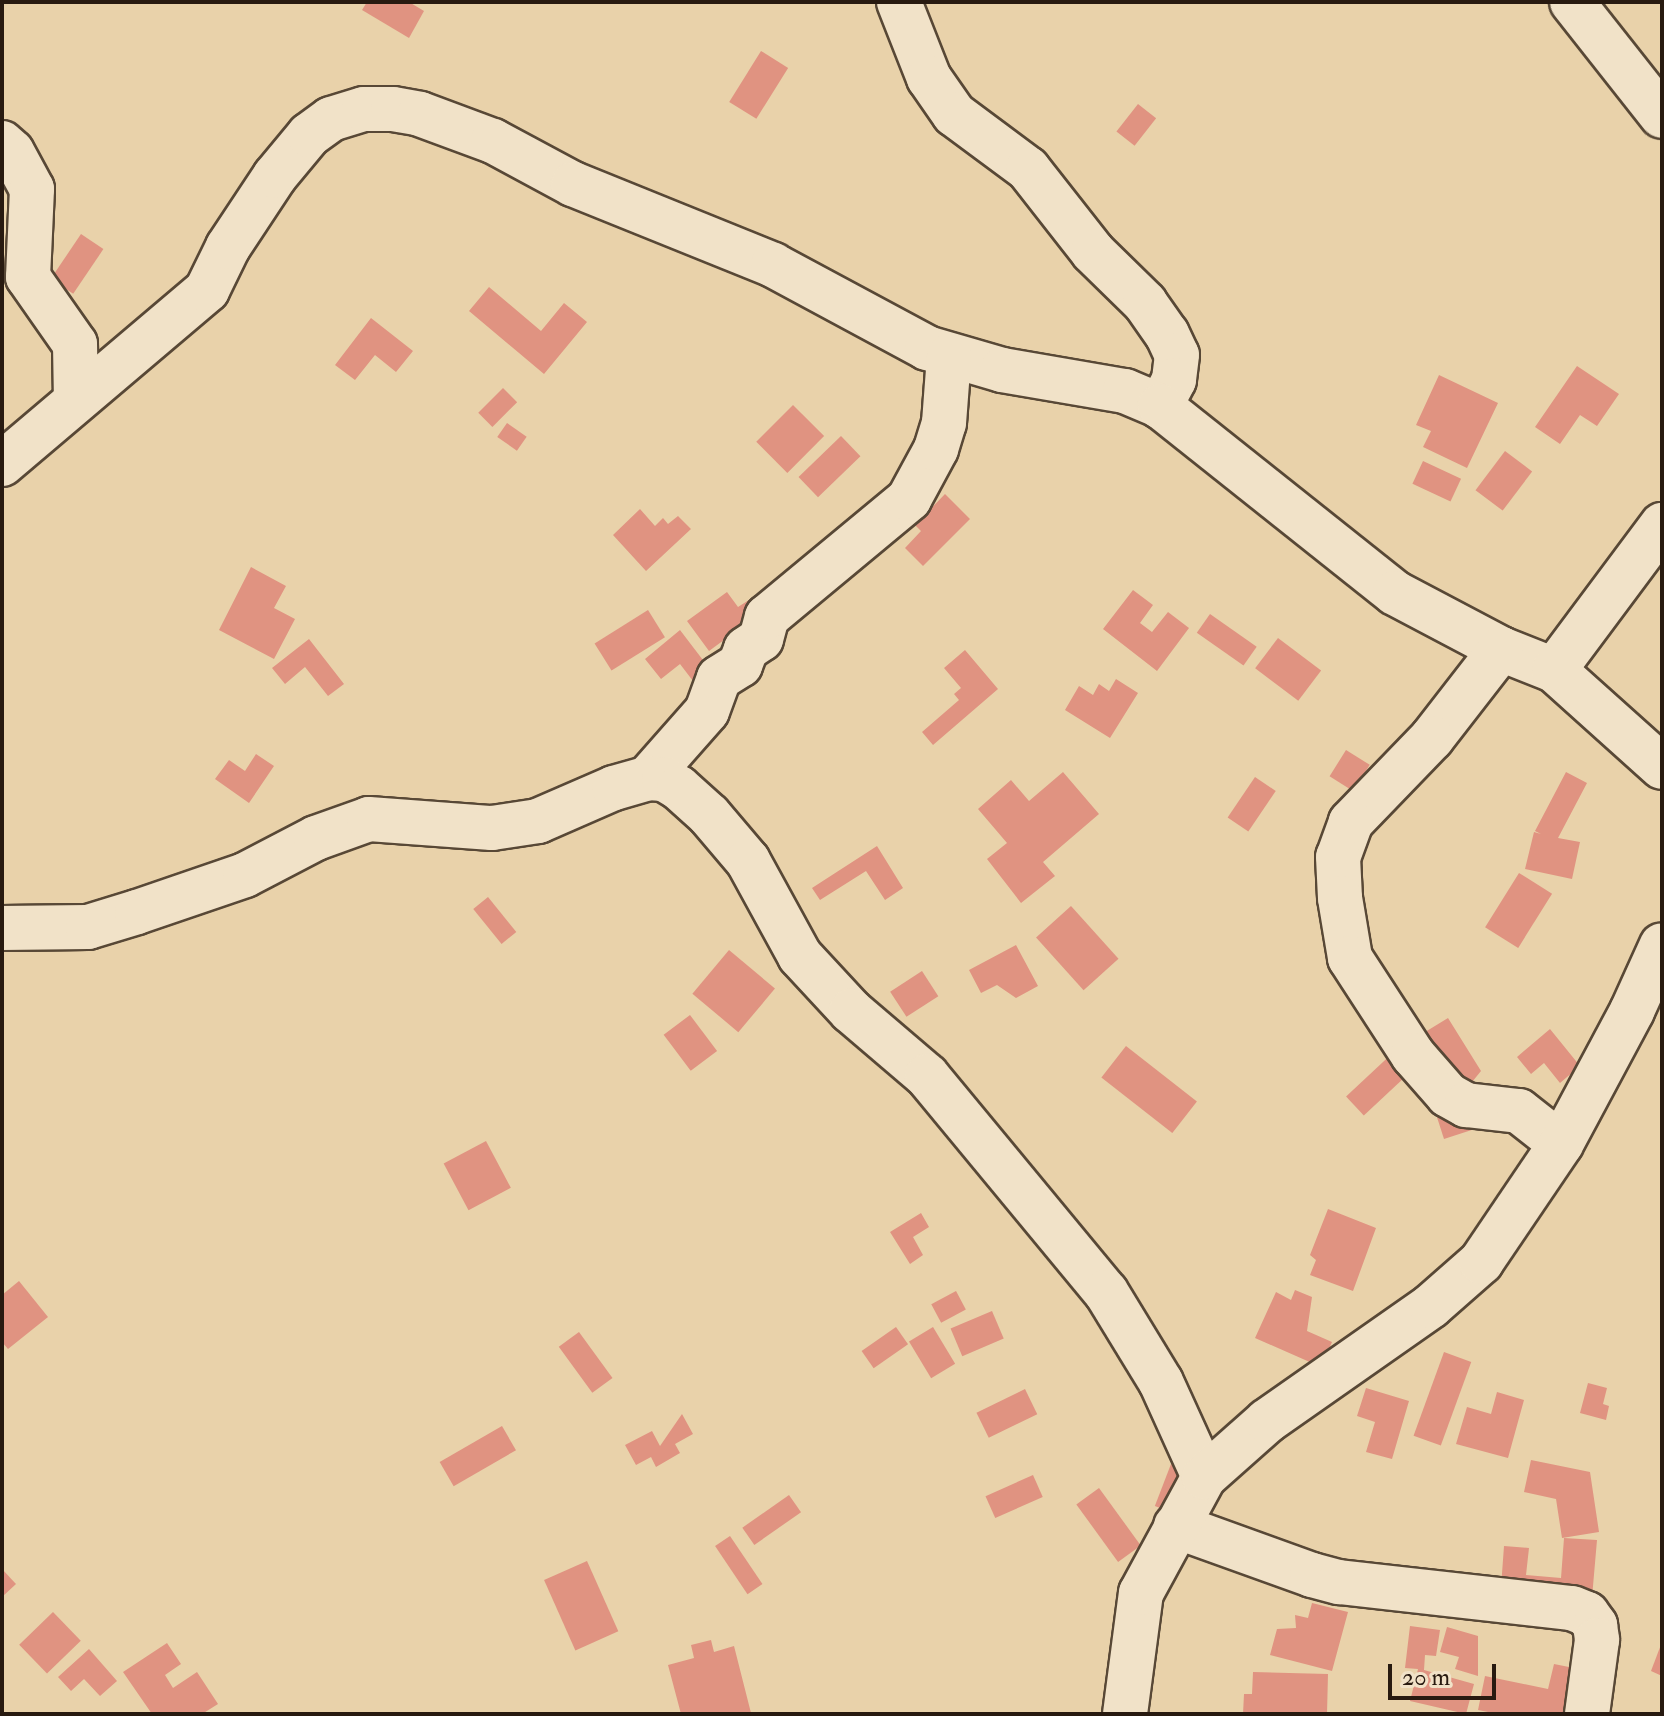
<!DOCTYPE html>
<html>
<head>
<meta charset="utf-8">
<style>
  body { margin:0 }
  #map { position:relative; width:1664px; height:1716px; overflow:hidden; background:#e9d2aa; font-family:"IM FELL Double Pica",serif }
  div>[style] { position:absolute }
  [style*='--x'] { left:calc(var(--x)*1px); top:calc(var(--y)*1px); width:calc(var(--w)*1px); rotate:calc(var(--a)*1deg) }
  .building>* { inset:0; background:#e09381; transform-origin:0 0 }
  .roads { filter:drop-shadow(2px 0 #584836) drop-shadow(-2px 0 #584836) drop-shadow(0 2px #584836) drop-shadow(0 -2px #584836) }
  .minor>* { height:44px; margin:-22px; padding:0 22px; transform-origin:22px; border-radius:22px; background:#f1e2c8 }
  span { translate:-50% -50%; white-space:nowrap; text-align:center; line-height:1.15; -webkit-text-stroke:6px #f1e2c8; paint-order:stroke }
  .frame { position:absolute; inset:0; border:4px solid #281a10; pointer-events:none }
  .scale { position:absolute; left:1388px; top:1664px; width:108px; height:36px; box-sizing:border-box; border:4px solid #281a10; border-top:0; padding-left:10px; font-size:24px; line-height:28px; white-space:nowrap; color:#281a10; -webkit-text-stroke:6px #f1e2c8; paint-order:stroke }
</style>
</head>
<body>
<div id="map">
  <div class="building">
    <i style="clip-path:polygon(367px 2px,409px 2px,424px 11px,409px 38px,362px 10px)"></i>
    <i style="left:761px;top:51px;width:32px;height:60px;rotate:32deg"></i>
    <i style="left:1138px;top:104px;width:23px;height:35px;rotate:38deg"></i>
    <i style="left:81px;top:234px;width:27px;height:54px;rotate:34deg"></i>
    <i style="clip-path:polygon(489px 287px,541px 331px,564px 303px,587px 322px,544px 374px,469px 311px)"></i>
    <i style="clip-path:polygon(371px 318px,413px 351px,396px 372px,375px 355px,355px 380px,335px 365px)"></i>
    <i style="clip-path:polygon(1577px 366px,1619px 394px,1597px 426px,1580px 415px,1560px 444px,1535px 427px)"></i>
    <i style="clip-path:polygon(1439px 375px,1498px 403px,1467px 468px,1423px 447px,1431px 431px,1416px 425px)"></i>
    <i style="left:503px;top:388px;width:20px;height:35px;rotate:45deg"></i>
    <i style="left:793px;top:405px;width:44px;height:52px;rotate:45deg"></i>
    <i style="left:507px;top:423px;width:24px;height:17px;rotate:35deg"></i>
    <i style="left:841px;top:436px;width:28px;height:59px;rotate:46deg"></i>
    <i style="left:1505px;top:451px;width:34px;height:49px;rotate:37deg"></i>
    <i style="left:1423px;top:461px;width:42px;height:25px;rotate:25deg"></i>
    <i style="clip-path:polygon(945px 494px,970px 519px,923px 566px,905px 548px,921px 531px,915px 525px)"></i>
    <i style="clip-path:polygon(640px 509px,655px 526px,663px 518px,668px 524px,678px 516px,691px 529px,646px 571px,613px 535px)"></i>
    <i style="clip-path:polygon(251px 567px,286px 586px,274px 608px,295px 619px,274px 659px,219px 630px)"></i>
    <i style="clip-path:polygon(1133px 590px,1153px 605px,1140px 623px,1152px 632px,1168px 612px,1189px 628px,1157px 671px,1103px 629px)"></i>
    <i style="clip-path:polygon(727px 592px,738px 607px,752px 598px,762px 612px,709px 651px,687px 621px)"></i>
    <i style="left:648px;top:610px;width:32px;height:63px;rotate:58deg"></i>
    <i style="left:1210px;top:614px;width:57px;height:23px;rotate:35deg"></i>
    <i style="clip-path:polygon(680px 630px,709px 668px,693px 681px,680px 664px,661px 679px,645px 659px)"></i>
    <i style="left:1278px;top:638px;width:54px;height:38px;rotate:37deg"></i>
    <i style="clip-path:polygon(309px 639px,344px 684px,328px 696px,305px 667px,285px 684px,272px 668px)"></i>
    <i style="clip-path:polygon(965px 650px,998px 689px,933px 745px,922px 732px,959px 700px,954px 694px,961px 688px,944px 668px)"></i>
    <i style="clip-path:polygon(1116px 679px,1138px 693px,1110px 738px,1065px 710px,1079px 686px,1093px 695px,1099px 684px,1109px 691px)"></i>
    <i style="left:1346px;top:750px;width:28px;height:31px;rotate:32deg"></i>
    <i style="clip-path:polygon(256px 754px,274px 766px,249px 803px,215px 779px,229px 760px,245px 771px)"></i>
    <i style="clip-path:polygon(1063px 772px,1099px 814px,1043px 862px,1055px 876px,1021px 903px,987px 859px,1007px 843px,978px 809px,1011px 780px,1029px 801px)"></i>
    <i style="clip-path:polygon(1566px 772px,1587px 783px,1558px 838px,1580px 842px,1572px 879px,1525px 869px,1534px 832px,1541px 834px,1535px 831px)"></i>
    <i style="left:1255px;top:777px;width:25px;height:49px;rotate:34deg"></i>
    <i style="clip-path:polygon(877px 846px,903px 888px,885px 900px,866px 871px,820px 900px,812px 888px)"></i>
    <i style="left:1519px;top:873px;width:39px;height:64px;rotate:32deg"></i>
    <i style="left:488px;top:897px;width:45px;height:19px;rotate:51deg"></i>
    <i style="left:1071px;top:906px;width:71px;height:47px;rotate:48deg"></i>
    <i style="clip-path:polygon(1016px 945px,1038px 986px,1016px 998px,997px 985px,981px 993px,969px 970px)"></i>
    <i style="left:729px;top:950px;width:60px;height:57px;rotate:40deg"></i>
    <i style="left:922px;top:971px;width:30px;height:38px;rotate:57deg"></i>
    <i style="left:690px;top:1015px;width:45px;height:33px;rotate:53deg"></i>
    <i style="clip-path:polygon(1448px 1018px,1481px 1071px,1459px 1098px,1439px 1082px,1453px 1064px,1412px 1040px)"></i>
    <i style="clip-path:polygon(1550px 1029px,1580px 1066px,1560px 1083px,1544px 1063px,1531px 1074px,1517px 1057px)"></i>
    <i style="left:1126px;top:1046px;width:90px;height:40px;rotate:38deg"></i>
    <i style="left:1398px;top:1048px;width:26px;height:71px;rotate:47deg"></i>
    <i style="clip-path:polygon(1435px 1111px,1487px 1125px,1444px 1139px)"></i>
    <i style="left:486px;top:1141px;width:53px;height:48px;rotate:62deg"></i>
    <i style="clip-path:polygon(1328px 1209px,1376px 1228px,1353px 1291px,1310px 1275px,1316px 1260px,1310px 1255px)"></i>
    <i style="clip-path:polygon(921px 1213px,929px 1227px,913px 1237px,923px 1255px,910px 1264px,890px 1232px)"></i>
    <i style="clip-path:polygon(19px 1281px,48px 1317px,8px 1349px,2px 1342px,2px 1295px)"></i>
    <i style="clip-path:polygon(1295px 1290px,1312px 1297px,1307px 1331px,1332px 1342px,1321px 1367px,1255px 1338px,1276px 1292px,1291px 1300px)"></i>
    <i style="left:956px;top:1291px;width:21px;height:28px;rotate:62deg"></i>
    <i style="left:992px;top:1311px;width:30px;height:45px;rotate:67deg"></i>
    <i style="left:896px;top:1327px;width:21px;height:42px;rotate:55deg"></i>
    <i style="left:933px;top:1327px;width:43px;height:28px;rotate:59deg"></i>
    <i style="left:579px;top:1332px;width:57px;height:25px;rotate:54deg"></i>
    <i style="left:1444px;top:1352px;width:29px;height:89px;rotate:20deg"></i>
    <i style="clip-path:polygon(1588px 1383px,1607px 1388px,1603px 1404px,1609px 1406px,1606px 1420px,1580px 1413px)"></i>
    <i style="clip-path:polygon(1366px 1388px,1409px 1401px,1392px 1459px,1366px 1452px,1375px 1422px,1357px 1416px)"></i>
    <i style="left:1025px;top:1389px;width:28px;height:54px;rotate:64deg"></i>
    <i style="clip-path:polygon(1497px 1392px,1524px 1400px,1508px 1458px,1456px 1444px,1467px 1407px,1491px 1414px)"></i>
    <i style="clip-path:polygon(682px 1414px,693px 1434px,675px 1444px,680px 1453px,656px 1467px,651px 1457px,636px 1465px,625px 1445px,652px 1431px,660px 1446px)"></i>
    <i style="left:502px;top:1426px;width:28px;height:72px;rotate:60deg"></i>
    <i style="clip-path:polygon(1531px 1460px,1590px 1472px,1599px 1532px,1562px 1538px,1556px 1499px,1524px 1492px)"></i>
    <i style="left:1171px;top:1464px;width:22px;height:45px;rotate:21deg"></i>
    <i style="left:1033px;top:1475px;width:24px;height:52px;rotate:66deg"></i>
    <i style="left:1099px;top:1488px;width:71px;height:28px;rotate:54deg"></i>
    <i style="left:789px;top:1495px;width:21px;height:57px;rotate:55deg"></i>
    <i style="left:730px;top:1536px;width:58px;height:18px;rotate:56deg"></i>
    <i style="clip-path:polygon(1564px 1538px,1597px 1540px,1591px 1609px,1500px 1601px,1504px 1546px,1529px 1548px,1526px 1575px,1561px 1578px)"></i>
    <i style="left:587px;top:1561px;width:77px;height:47px;rotate:66deg"></i>
    <i style="clip-path:polygon(2px 1569px,16px 1584px,2px 1597px)"></i>
    <i style="clip-path:polygon(1312px 1603px,1348px 1612px,1332px 1671px,1270px 1655px,1277px 1629px,1296px 1628px,1295px 1615px,1308px 1618px)"></i>
    <i style="left:53px;top:1612px;width:40px;height:47px;rotate:46deg"></i>
    <i style="clip-path:polygon(1410px 1626px,1440px 1630px,1436px 1656px,1425px 1655px,1424px 1670px,1474px 1684px,1466px 1714px,1410px 1701px,1418px 1669px,1405px 1668px)"></i>
    <i style="clip-path:polygon(1447px 1627px,1478px 1636px,1478px 1676px,1455px 1669px,1459px 1657px,1440px 1652px)"></i>
    <i style="clip-path:polygon(711px 1640px,714px 1652px,734px 1646px,751px 1713px,681px 1714px,668px 1665px,694px 1658px,691px 1645px)"></i>
    <i style="clip-path:polygon(1662px 1642px,1662px 1676px,1651px 1671px)"></i>
    <i style="clip-path:polygon(167px 1643px,181px 1664px,165px 1675px,173px 1688px,197px 1672px,218px 1704px,202px 1714px,152px 1714px,123px 1672px)"></i>
    <i style="clip-path:polygon(89px 1649px,117px 1681px,100px 1696px,84px 1679px,71px 1691px,58px 1677px)"></i>
    <i style="clip-path:polygon(1554px 1664px,1579px 1669px,1570px 1714px,1498px 1714px,1478px 1710px,1485px 1676px,1548px 1689px)"></i>
    <i style="clip-path:polygon(1253px 1672px,1328px 1674px,1327px 1714px,1243px 1714px,1244px 1694px,1252px 1694px)"></i>
  </div>
  <div class="roads">
    <div class="minor">
      <i style="--x:899;--y:2;--w:82;--a:68.5"></i>
      <i style="--x:929;--y:78;--w:44;--a:55.2"></i>
      <i style="--x:954;--y:114;--w:92;--a:36.6"></i>
      <i style="--x:1028;--y:169;--w:105;--a:51.9"></i>
      <i style="--x:1093;--y:252;--w:73;--a:44.4"></i>
      <i style="--x:1145;--y:303;--w:38;--a:55"></i>
      <i style="--x:1167;--y:334;--w:23;--a:65"></i>
      <i style="--x:1177;--y:355;--w:25;--a:97"></i>
      <i style="--x:1174;--y:380;--w:30;--a:118"></i>
      <i style="--x:1572;--y:2;--w:145;--a:51.7"></i>
      <i style="--x:2;--y:143;--w:13;--a:42"></i>
      <i style="--x:12;--y:152;--w:42;--a:61.6"></i>
      <i style="--x:32;--y:189;--w:88;--a:92.6"></i>
      <i style="--x:28;--y:277;--w:82;--a:55"></i>
      <i style="--x:75;--y:344;--w:55;--a:89"></i>
      <i style="--x:2;--y:464;--w:269;--a:-40.3"></i>
      <i style="--x:207;--y:290;--w:48;--a:-64"></i>
      <i style="--x:228;--y:247;--w:85;--a:-56.5"></i>
      <i style="--x:275;--y:176;--w:53;--a:-50.3"></i>
      <i style="--x:309;--y:135;--w:27;--a:-36"></i>
      <i style="--x:331;--y:119;--w:34;--a:-17"></i>
      <i style="--x:364;--y:109;--w:29;--a:0"></i>
      <i style="--x:393;--y:109;--w:27;--a:10"></i>
      <i style="--x:420;--y:114;--w:78;--a:20.3"></i>
      <i style="--x:493;--y:141;--w:91;--a:28.3"></i>
      <i style="--x:573;--y:184;--w:216;--a:22"></i>
      <i style="--x:773;--y:265;--w:175;--a:28.3"></i>
      <i style="--x:927;--y:348;--w:78;--a:16.3"></i>
      <i style="--x:1002;--y:370;--w:125;--a:9.7"></i>
      <i style="--x:1125;--y:391;--w:38;--a:23"></i>
      <i style="--x:1160;--y:406;--w:300;--a:38.5"></i>
      <i style="--x:1395;--y:593;--w:120;--a:27.8"></i>
      <i style="--x:1501;--y:649;--w:57;--a:21.6"></i>
      <i style="--x:1554;--y:670;--w:145;--a:41.9"></i>
      <i style="--x:1501;--y:649;--w:113;--a:127.8"></i>
      <i style="--x:1432;--y:738;--w:117;--a:134"></i>
      <i style="--x:1351;--y:822;--w:37;--a:110"></i>
      <i style="--x:1338;--y:857;--w:41;--a:87.2"></i>
      <i style="--x:1340;--y:898;--w:61;--a:80.5"></i>
      <i style="--x:1350;--y:958;--w:116;--a:57"></i>
      <i style="--x:1413;--y:1055;--w:53;--a:48.8"></i>
      <i style="--x:1448;--y:1095;--w:21;--a:29"></i>
      <i style="--x:1466;--y:1105;--w:53;--a:6.5"></i>
      <i style="--x:1519;--y:1111;--w:53;--a:38.2"></i>
      <i style="--x:1554;--y:670;--w:181;--a:-53.3"></i>
      <i style="--x:648;--y:778;--w:89;--a:-48.6"></i>
      <i style="--x:707;--y:711;--w:35;--a:-70"></i>
      <i style="--x:719;--y:678;--w:25;--a:-32"></i>
      <i style="--x:740;--y:665;--w:17;--a:-69"></i>
      <i style="--x:746;--y:649;--w:18;--a:-34"></i>
      <i style="--x:761;--y:639;--w:23;--a:-75"></i>
      <i style="--x:767;--y:617;--w:185;--a:-39.7"></i>
      <i style="--x:909;--y:499;--w:57;--a:-61.6"></i>
      <i style="--x:936;--y:449;--w:27;--a:-73"></i>
      <i style="--x:944;--y:423;--w:67;--a:-85.7"></i>
      <i style="--x:2;--y:928;--w:86;--a:-0.7"></i>
      <i style="--x:88;--y:927;--w:51;--a:-17"></i>
      <i style="--x:137;--y:912;--w:114;--a:-18.9"></i>
      <i style="--x:245;--y:875;--w:80;--a:-27.5"></i>
      <i style="--x:316;--y:838;--w:56;--a:-19.7"></i>
      <i style="--x:369;--y:819;--w:123;--a:4.2"></i>
      <i style="--x:492;--y:828;--w:47;--a:-8.7"></i>
      <i style="--x:538;--y:821;--w:83;--a:-23.5"></i>
      <i style="--x:614;--y:788;--w:35;--a:-16"></i>
      <i style="--x:648;--y:778;--w:16;--a:4"></i>
      <i style="--x:664;--y:779;--w:17;--a:31"></i>
      <i style="--x:679;--y:788;--w:40;--a:42"></i>
      <i style="--x:709;--y:815;--w:60;--a:49.7"></i>
      <i style="--x:748;--y:861;--w:108;--a:61.3"></i>
      <i style="--x:800;--y:956;--w:75;--a:47.2"></i>
      <i style="--x:851;--y:1011;--w:100;--a:40.5"></i>
      <i style="--x:927;--y:1076;--w:281;--a:50.4"></i>
      <i style="--x:1106;--y:1292;--w:105;--a:58.6"></i>
      <i style="--x:1161;--y:1382;--w:104;--a:65.6"></i>
      <i style="--x:1176;--y:1526;--w:145;--a:19.8"></i>
      <i style="--x:1312;--y:1575;--w:28;--a:15"></i>
      <i style="--x:1339;--y:1582;--w:234;--a:6.4"></i>
      <i style="--x:1572;--y:1608;--w:16;--a:22"></i>
      <i style="--x:1587;--y:1614;--w:14;--a:54"></i>
      <i style="--x:1595;--y:1625;--w:15;--a:82"></i>
      <i style="--x:1597;--y:1640;--w:75;--a:97.7"></i>
      <i style="--x:1125;--y:1714;--w:122;--a:-82.5"></i>
      <i style="--x:1141;--y:1593;--w:132;--a:-61.5"></i>
      <i style="--x:1204;--y:1477;--w:84;--a:-41.6"></i>
      <i style="--x:1267;--y:1421;--w:200;--a:-35"></i>
      <i style="--x:1431;--y:1306;--w:67;--a:-41.3"></i>
      <i style="--x:1481;--y:1262;--w:143;--a:-55.9"></i>
      <i style="--x:1561;--y:1144;--w:151;--a:-61.9"></i>
      <i style="--x:1632;--y:1011;--w:72;--a:-65.6"></i>
    </div>
  </div>
  <div class="frame"></div>
  <div class="scale">20 m</div>
</div>
</body>
</html>
